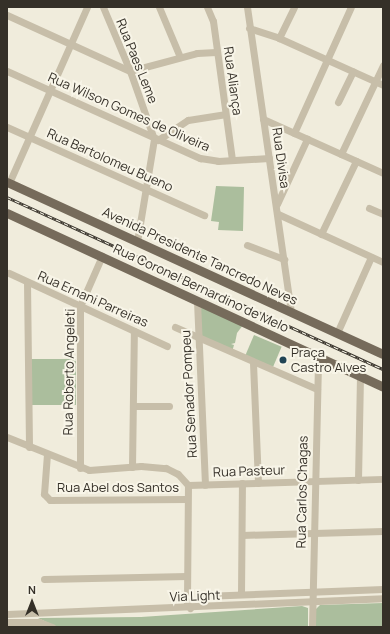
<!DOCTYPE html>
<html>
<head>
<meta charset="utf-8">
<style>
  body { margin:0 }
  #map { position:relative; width:390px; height:634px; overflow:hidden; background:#f0ecdc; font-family:Manrope,sans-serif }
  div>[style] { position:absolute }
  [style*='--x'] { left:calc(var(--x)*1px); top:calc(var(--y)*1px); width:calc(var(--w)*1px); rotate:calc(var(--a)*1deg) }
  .green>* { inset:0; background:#abbe9d; transform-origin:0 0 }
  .minor>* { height:7px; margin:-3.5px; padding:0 3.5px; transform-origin:3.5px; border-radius:3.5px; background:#c7bea9 }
  .major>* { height:9px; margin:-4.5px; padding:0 4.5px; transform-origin:4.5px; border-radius:4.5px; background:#766b5b }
  .rail>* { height:3px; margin-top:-1.5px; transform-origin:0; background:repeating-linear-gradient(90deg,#f8f5e8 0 4.5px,#353028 0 9px); box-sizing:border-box; border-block:1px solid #353028 }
  .dots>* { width:11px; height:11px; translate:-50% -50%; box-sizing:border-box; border:2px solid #f8f5e8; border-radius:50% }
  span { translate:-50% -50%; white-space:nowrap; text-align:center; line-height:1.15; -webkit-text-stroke:4px #f8f5e8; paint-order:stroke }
  .street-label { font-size:13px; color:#353028 }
  .poi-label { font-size:13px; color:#353028 }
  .left { translate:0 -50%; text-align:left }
  .frame { position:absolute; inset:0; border:8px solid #353028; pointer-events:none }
  .north { position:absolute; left:12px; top:582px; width:40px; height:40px; -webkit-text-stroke:3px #f8f5e8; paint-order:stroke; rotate:0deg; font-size:11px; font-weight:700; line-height:16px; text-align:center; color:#353028 }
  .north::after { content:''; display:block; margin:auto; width:14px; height:18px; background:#353028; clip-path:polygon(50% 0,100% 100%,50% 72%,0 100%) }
</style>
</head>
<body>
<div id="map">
  <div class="green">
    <i style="clip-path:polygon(216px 186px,244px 187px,243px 231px,218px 230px,219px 222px,211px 221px)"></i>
    <i style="clip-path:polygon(201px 306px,243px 325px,237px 333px,235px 343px,231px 344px,234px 345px,232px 352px,201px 338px)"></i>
    <i style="left:254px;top:335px;width:30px;height:22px;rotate:23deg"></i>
    <i style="left:31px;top:359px;width:45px;height:46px"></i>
    <i style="clip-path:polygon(383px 603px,383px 627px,315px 627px,315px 610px,320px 605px)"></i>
    <i style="clip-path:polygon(302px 606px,308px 608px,308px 627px,57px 627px,38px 618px,141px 617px)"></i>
  </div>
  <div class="minor">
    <i style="--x:103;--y:7;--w:69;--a:67.1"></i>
    <i style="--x:130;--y:71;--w:72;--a:70.6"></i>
    <i style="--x:154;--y:139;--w:104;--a:99.4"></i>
    <i style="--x:159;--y:7;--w:54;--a:67.2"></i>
    <i style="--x:207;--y:7;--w:15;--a:67"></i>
    <i style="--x:213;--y:21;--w:140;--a:82.2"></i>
    <i style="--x:247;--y:7;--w:308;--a:81.8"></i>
    <i style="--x:7;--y:15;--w:135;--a:24.5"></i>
    <i style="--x:130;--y:71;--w:69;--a:-15"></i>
    <i style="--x:197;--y:53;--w:19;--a:-3"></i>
    <i style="--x:249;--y:28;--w:32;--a:18"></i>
    <i style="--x:279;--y:38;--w:114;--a:24.3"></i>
    <i style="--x:279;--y:38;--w:34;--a:-64"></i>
    <i style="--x:7;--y:71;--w:212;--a:24.3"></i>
    <i style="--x:200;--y:158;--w:18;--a:9"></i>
    <i style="--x:218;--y:161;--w:51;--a:-3.4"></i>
    <i style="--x:338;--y:102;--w:34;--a:-64"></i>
    <i style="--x:263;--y:119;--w:132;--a:24.2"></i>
    <i style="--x:7;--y:127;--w:216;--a:24.1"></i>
    <i style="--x:294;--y:133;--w:138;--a:-65.7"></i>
    <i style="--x:158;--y:140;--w:36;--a:-34"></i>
    <i style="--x:188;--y:120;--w:37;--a:-9"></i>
    <i style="--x:341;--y:154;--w:98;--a:-64.7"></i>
    <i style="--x:9;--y:183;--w:193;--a:-66.1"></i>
    <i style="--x:277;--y:204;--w:72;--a:-65.2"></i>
    <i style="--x:369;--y:208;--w:15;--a:23"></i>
    <i style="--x:278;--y:214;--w:115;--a:24.6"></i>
    <i style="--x:321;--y:234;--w:81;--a:-64.4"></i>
    <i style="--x:247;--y:245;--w:40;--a:21"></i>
    <i style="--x:9;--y:273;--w:174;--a:24.8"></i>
    <i style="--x:27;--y:282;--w:165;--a:89.3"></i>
    <i style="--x:197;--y:301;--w:184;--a:87.5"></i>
    <i style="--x:175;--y:327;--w:155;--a:23.6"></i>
    <i style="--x:337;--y:333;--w:83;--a:-65.9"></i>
    <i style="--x:253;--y:363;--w:120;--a:87.6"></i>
    <i style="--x:133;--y:406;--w:36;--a:0"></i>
    <i style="--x:7;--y:437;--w:88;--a:21.9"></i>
    <i style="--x:89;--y:470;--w:52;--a:-4.4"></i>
    <i style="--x:141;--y:466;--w:25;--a:5"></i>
    <i style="--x:166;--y:468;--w:13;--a:27"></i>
    <i style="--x:178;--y:474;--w:15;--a:48"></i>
    <i style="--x:47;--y:454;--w:40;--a:94.3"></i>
    <i style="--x:44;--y:494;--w:8;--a:45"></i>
    <i style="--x:50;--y:500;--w:137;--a:-0.4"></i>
    <i style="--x:132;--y:467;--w:136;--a:-89.2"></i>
    <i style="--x:80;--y:468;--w:162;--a:-90"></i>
    <i style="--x:80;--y:306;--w:55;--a:-66.3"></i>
    <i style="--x:358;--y:480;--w:104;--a:-88.9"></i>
    <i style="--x:188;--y:485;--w:195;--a:-1.8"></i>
    <i style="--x:188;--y:485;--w:118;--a:90.5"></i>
    <i style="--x:187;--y:603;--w:6;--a:59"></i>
    <i style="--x:242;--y:535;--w:141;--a:-1.6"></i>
    <i style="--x:44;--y:579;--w:143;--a:-1.2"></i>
    <i style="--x:241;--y:594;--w:111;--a:-89.5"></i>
    <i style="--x:203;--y:596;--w:180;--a:-2.2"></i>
    <i style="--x:7;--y:614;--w:376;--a:-2.4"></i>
    <i style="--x:7;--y:622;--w:32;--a:0"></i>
    <i style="--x:39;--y:622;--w:14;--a:21"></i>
    <i style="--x:312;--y:627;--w:270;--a:-88.7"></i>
  </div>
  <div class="major">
    <i style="--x:7;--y:182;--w:413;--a:24.6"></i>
    <i style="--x:7;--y:213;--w:414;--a:24.8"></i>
  </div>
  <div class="rail">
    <i style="--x:7;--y:197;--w:413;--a:24.6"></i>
  </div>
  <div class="dots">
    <i style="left:283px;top:360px;background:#214454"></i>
  </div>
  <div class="street-label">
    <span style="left:137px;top:61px;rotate:68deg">Rua Paes Leme</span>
    <span style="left:233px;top:81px;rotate:82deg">Rua Aliança</span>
    <span style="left:129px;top:112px;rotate:24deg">Rua Wilson Gomes de Oliveira</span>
    <span style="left:281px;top:158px;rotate:82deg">Rua Divisa</span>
    <span style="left:110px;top:160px;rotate:24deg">Rua Bartolomeu Bueno</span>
    <span style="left:200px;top:256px;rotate:25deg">Avenida Presidente Tancredo Neves</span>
    <span style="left:201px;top:288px;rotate:25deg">Rua Coronel Bernardino de Melo</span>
    <span style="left:93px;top:299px;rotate:24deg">Rua Ernani Parreiras</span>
    <span style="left:69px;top:372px;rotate:-89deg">Rua Roberto Angeleti</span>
    <span style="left:189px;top:394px;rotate:-93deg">Rua Senador Pompeu</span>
    <span style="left:249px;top:471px;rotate:-2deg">Rua Pasteur</span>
    <span style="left:118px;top:487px">Rua Abel dos Santos</span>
    <span style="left:302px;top:492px;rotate:-89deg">Rua Carlos Chagas</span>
    <span style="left:195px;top:596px;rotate:-2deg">Via Light</span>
  </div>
  <div class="poi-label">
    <span class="left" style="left:291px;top:360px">Praça<br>Castro Alves</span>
  </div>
  <div class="frame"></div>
  <div class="north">N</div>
</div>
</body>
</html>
